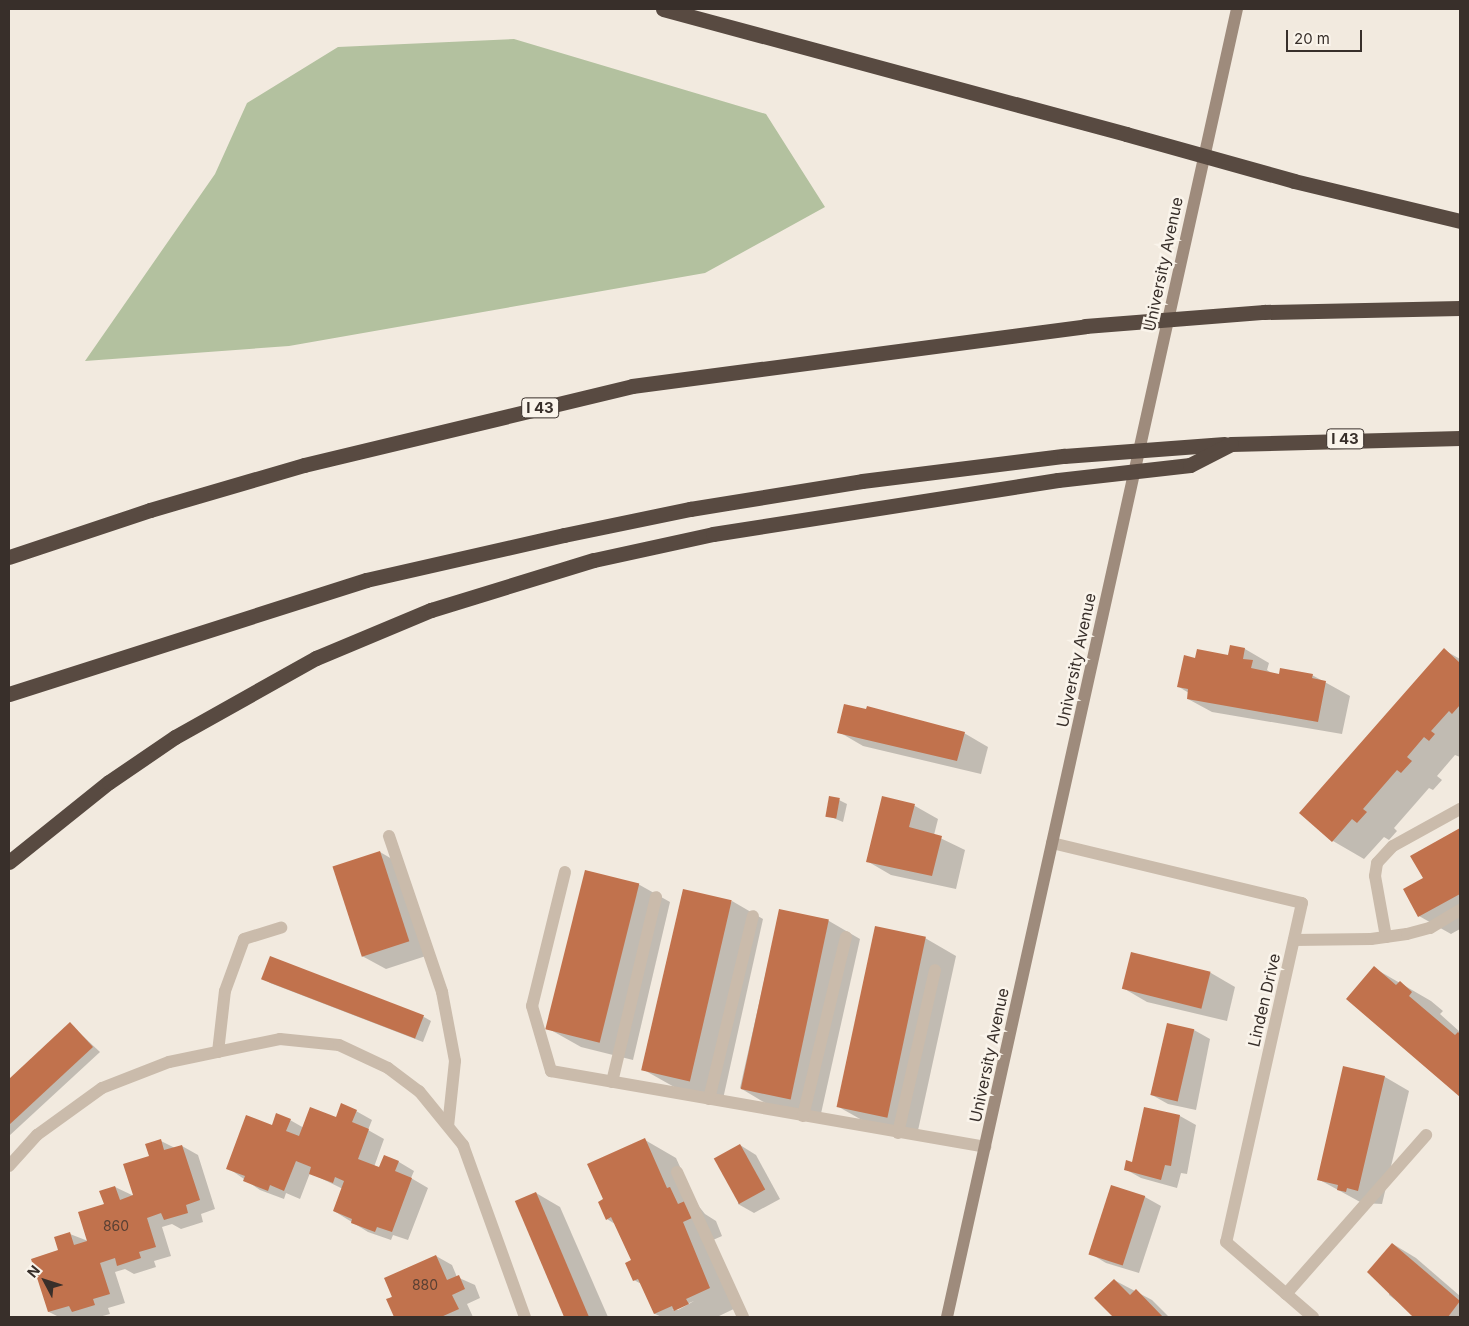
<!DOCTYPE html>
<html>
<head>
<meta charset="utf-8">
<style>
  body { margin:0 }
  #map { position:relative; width:1469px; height:1326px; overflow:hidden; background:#f2eadf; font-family:Inter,sans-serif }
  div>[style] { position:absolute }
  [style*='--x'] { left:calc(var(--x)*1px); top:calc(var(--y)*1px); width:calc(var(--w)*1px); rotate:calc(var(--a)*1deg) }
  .green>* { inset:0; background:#b3c19f }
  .shadow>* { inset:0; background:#0003 }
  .building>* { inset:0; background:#c1724d; transform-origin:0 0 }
  .lane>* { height:12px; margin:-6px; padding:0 6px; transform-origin:6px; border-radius:6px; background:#cabbab }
  .street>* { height:12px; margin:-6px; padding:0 6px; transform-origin:6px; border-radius:6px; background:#cabbab }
  .secondary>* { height:12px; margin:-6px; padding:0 6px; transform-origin:6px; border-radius:6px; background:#9e8b7c }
  .highway>* { height:15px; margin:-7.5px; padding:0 7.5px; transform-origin:7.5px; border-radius:7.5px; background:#584a41 }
  .highway-bridge>* { height:15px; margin:-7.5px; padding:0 7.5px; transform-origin:7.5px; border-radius:7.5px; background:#584a41 }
  span { translate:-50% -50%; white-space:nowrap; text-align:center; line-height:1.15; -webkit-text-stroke:5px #faf4eb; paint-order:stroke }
  .number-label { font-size:14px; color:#5a4033 }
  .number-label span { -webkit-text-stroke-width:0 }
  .shield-label span { padding:1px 4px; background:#faf4eb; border:1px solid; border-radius:4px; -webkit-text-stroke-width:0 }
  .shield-label { font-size:15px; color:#382f2a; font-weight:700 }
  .street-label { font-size:16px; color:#382f2a }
  .frame { position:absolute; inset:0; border:10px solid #382f2a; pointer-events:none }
  .north { position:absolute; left:20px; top:1256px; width:50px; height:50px; -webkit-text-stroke:4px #faf4eb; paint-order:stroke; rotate:310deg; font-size:14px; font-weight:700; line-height:20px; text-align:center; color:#382f2a }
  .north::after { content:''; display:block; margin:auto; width:18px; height:22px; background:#382f2a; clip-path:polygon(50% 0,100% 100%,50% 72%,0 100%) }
  .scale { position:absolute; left:1286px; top:30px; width:76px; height:22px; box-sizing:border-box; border:2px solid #382f2a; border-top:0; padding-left:6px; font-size:15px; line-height:18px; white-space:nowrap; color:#382f2a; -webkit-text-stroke:4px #faf4eb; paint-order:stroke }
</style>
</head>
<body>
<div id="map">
  <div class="green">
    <i style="clip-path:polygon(514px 39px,766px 114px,825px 207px,705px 273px,289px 346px,85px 361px,215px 174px,247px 103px,338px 47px)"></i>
  </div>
  <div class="shadow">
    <i style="clip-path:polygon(1231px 646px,1245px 649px,1269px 663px,1267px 670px,1273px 674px,1312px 675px,1350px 696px,1342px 734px,1212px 712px,1188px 699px,1189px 693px,1179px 687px,1196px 659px,1228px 656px)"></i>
    <i style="clip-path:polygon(1444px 650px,1460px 659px,1460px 757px,1455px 755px,1437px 776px,1442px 780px,1433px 790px,1429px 788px,1394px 828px,1397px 831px,1389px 840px,1384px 837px,1364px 859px,1333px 841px,1301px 813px)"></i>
    <i style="clip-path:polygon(839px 732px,964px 733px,988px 747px,981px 774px,863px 746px)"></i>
    <i style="clip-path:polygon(883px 797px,915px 806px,938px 819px,934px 835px,965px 850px,956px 889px,891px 875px,867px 861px)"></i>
    <i style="clip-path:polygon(839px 800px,847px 804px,843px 822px,826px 815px)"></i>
    <i style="clip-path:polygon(1460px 830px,1460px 929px,1451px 934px,1419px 916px,1424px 879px,1412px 857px)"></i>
    <i style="clip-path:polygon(380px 852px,404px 866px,432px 954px,386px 969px,362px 956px)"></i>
    <i style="clip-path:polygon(638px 884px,670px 902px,633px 1060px,581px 1047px,549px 1029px)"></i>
    <i style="clip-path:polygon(732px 901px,763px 919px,723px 1099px,676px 1088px,644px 1070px)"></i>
    <i style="clip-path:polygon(780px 910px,829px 921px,860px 939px,820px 1118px,772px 1107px,740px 1088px)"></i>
    <i style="clip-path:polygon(925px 938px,956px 956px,917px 1135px,869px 1124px,837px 1106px)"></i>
    <i style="clip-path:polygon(1132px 954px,1211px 973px,1235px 987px,1227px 1021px,1147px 1002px,1123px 988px)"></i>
    <i style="clip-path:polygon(271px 957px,424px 1017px,431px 1021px,423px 1042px,270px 983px,263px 978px)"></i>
    <i style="clip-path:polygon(1374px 968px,1431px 1001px,1443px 1011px,1440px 1014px,1460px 1032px,1460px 1096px,1347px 999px)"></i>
    <i style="clip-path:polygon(70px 1024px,100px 1052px,9px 1136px,9px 1081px)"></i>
    <i style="clip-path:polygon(1168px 1024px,1194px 1030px,1210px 1039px,1196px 1110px,1168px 1104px,1152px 1095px)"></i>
    <i style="clip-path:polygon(1344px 1068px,1385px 1077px,1409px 1091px,1382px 1204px,1362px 1203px,1318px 1179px)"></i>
    <i style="clip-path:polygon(1145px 1108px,1180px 1116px,1196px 1125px,1187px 1174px,1181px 1173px,1177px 1188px,1141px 1178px,1125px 1169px,1133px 1163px)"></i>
    <i style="clip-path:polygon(356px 1111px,372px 1120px,368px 1130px,384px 1139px,374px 1167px,380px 1169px,384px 1157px,399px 1162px,414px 1171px,411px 1178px,428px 1188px,408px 1240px,393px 1235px,391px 1240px,368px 1232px,334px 1211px,343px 1189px,310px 1173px,300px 1199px,286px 1193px,284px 1199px,260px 1190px,228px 1168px,273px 1126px,290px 1120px,304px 1128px)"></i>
    <i style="clip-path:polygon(evenodd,645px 1140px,676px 1158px,697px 1204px,705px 1214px,716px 1221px,722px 1236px,713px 1240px,740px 1306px,717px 1317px,662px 1317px,655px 1314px,643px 1285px,634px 1280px,632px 1261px,615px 1224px,607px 1219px,605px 1200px,645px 1140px,694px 1301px,678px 1310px,672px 1310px,694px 1301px)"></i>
    <i style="clip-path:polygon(161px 1141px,175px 1148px,182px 1146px,198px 1155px,215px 1209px,201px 1214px,203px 1222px,181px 1229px,172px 1224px,162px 1227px,171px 1256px,154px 1261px,156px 1267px,134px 1274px,125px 1269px,115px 1272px,125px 1303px,108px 1308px,110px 1314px,99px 1317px,59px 1317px,49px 1312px,33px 1259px,60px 1251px,70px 1234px,88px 1241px,115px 1187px,134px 1196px,150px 1157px)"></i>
    <i style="clip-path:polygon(740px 1145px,756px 1155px,780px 1199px,754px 1213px,738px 1204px)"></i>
    <i style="clip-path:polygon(1112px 1186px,1145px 1197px,1161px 1206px,1139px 1273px,1106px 1263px,1091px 1254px)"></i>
    <i style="clip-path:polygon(536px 1193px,560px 1207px,608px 1317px,567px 1317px,517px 1202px)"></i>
    <i style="clip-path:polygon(1393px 1244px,1416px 1258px,1460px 1296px,1460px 1317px,1418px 1317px,1389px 1295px)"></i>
    <i style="clip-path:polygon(436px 1256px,452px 1265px,457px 1277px,475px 1285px,480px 1298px,467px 1304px,473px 1317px,396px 1317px,388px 1300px)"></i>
    <i style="clip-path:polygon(1114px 1280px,1152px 1300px,1169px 1317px,1116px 1317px,1096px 1298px)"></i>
  </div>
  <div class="building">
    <i style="clip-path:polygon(1230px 645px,1245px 648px,1243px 659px,1253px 660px,1251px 668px,1279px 674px,1280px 668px,1313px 674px,1312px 678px,1326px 681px,1318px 722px,1187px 699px,1188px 689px,1177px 687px,1184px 655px,1195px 658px,1197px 649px,1228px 655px)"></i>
    <i style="clip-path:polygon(1444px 648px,1460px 663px,1460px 705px,1452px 714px,1449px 711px,1431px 731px,1435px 734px,1429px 741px,1424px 737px,1407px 757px,1412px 761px,1401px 773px,1397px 770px,1363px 809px,1367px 812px,1357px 823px,1352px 819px,1332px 842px,1299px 813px)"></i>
    <i style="clip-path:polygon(844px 704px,866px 709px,867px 706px,965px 732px,957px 761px,837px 733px)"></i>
    <i style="left:829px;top:796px;width:11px;height:21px;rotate:10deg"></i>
    <i style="clip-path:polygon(882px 796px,915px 804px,909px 827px,942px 836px,932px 876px,866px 862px)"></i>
    <i style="clip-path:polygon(1460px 828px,1460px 894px,1418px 917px,1403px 889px,1423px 878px,1410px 856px)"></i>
    <i style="left:380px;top:851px;width:95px;height:50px;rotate:72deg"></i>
    <i style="left:585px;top:870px;width:56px;height:164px;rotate:14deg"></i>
    <i style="left:683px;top:889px;width:50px;height:186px;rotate:13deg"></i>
    <i style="left:779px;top:909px;width:51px;height:184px;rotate:12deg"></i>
    <i style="left:875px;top:926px;width:52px;height:185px;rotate:12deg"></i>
    <i style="left:1131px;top:952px;width:82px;height:38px;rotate:14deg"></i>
    <i style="left:270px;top:956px;width:165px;height:25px;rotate:21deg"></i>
    <i style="clip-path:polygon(1374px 966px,1396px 985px,1400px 981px,1412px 992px,1409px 996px,1455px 1035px,1458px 1032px,1460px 1034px,1460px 1097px,1346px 999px)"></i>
    <i style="clip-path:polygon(70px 1022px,93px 1047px,9px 1125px,9px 1079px)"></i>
    <i style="left:1167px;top:1023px;width:28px;height:74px;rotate:13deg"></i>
    <i style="clip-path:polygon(1343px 1066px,1385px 1076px,1358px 1191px,1347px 1188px,1346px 1192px,1337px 1190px,1338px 1185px,1317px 1180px)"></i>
    <i style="clip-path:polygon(341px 1103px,357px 1110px,352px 1122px,369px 1129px,358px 1159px,379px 1167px,384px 1155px,399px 1161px,395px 1171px,412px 1178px,392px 1232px,377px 1227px,375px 1232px,351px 1223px,352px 1219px,333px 1211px,344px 1181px,335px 1177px,333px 1183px,309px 1174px,311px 1167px,296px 1161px,284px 1191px,270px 1185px,268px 1191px,243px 1181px,245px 1176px,226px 1169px,246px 1115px,272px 1125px,276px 1113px,291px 1119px,286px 1131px,299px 1136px,310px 1107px,336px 1117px)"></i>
    <i style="clip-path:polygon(1144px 1107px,1180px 1115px,1171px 1166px,1165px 1165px,1161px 1180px,1124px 1170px,1126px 1160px,1132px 1162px)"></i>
    <i style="clip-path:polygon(645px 1138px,667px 1188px,670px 1187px,678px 1204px,685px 1201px,692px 1218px,683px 1222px,710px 1288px,686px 1299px,689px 1304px,674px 1311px,672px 1306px,654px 1314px,638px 1279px,633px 1281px,625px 1263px,631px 1260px,611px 1217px,606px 1220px,598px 1202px,603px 1199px,587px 1164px)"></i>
    <i style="clip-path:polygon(161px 1139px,164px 1150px,182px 1145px,200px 1200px,186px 1205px,188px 1213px,164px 1220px,161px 1213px,147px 1218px,156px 1247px,139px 1252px,141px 1258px,117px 1266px,115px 1258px,100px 1263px,110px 1294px,93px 1299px,95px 1305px,72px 1312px,69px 1306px,48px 1312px,31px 1259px,58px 1250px,54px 1237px,70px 1232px,74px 1245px,87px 1241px,78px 1212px,104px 1204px,99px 1191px,115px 1186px,120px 1200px,133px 1195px,123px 1164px,149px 1156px,145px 1144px)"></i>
    <i style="left:740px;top:1144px;width:52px;height:30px;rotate:61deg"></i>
    <i style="left:1111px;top:1185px;width:36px;height:73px;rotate:18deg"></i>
    <i style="left:536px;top:1192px;width:136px;height:23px;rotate:67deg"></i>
    <i style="clip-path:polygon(1392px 1243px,1460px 1301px,1448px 1317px,1413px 1317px,1367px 1272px)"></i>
    <i style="clip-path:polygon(436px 1255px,447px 1280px,459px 1275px,465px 1289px,452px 1295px,459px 1309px,441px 1317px,394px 1317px,386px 1299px,392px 1297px,384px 1278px)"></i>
    <i style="clip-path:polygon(1114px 1279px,1130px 1295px,1136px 1289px,1163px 1317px,1113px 1317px,1094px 1298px)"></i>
  </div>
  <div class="lane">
    <i style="--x:389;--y:836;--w:165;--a:71.2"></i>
    <i style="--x:442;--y:992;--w:70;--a:79.3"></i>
    <i style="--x:455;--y:1061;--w:65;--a:96.1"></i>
    <i style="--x:565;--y:872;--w:138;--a:103.8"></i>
    <i style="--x:532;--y:1006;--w:68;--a:73.7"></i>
    <i style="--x:551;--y:1071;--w:441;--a:9.9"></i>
    <i style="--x:1386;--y:937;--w:62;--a:-100.2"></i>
    <i style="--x:1375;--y:876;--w:13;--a:-81"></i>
    <i style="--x:1377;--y:863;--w:23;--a:-47"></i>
    <i style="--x:1393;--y:846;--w:77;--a:-28.9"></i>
    <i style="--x:1294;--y:940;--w:77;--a:-0.7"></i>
    <i style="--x:1371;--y:939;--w:36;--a:-8"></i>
    <i style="--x:1407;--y:934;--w:24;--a:-15"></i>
    <i style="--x:1430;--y:928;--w:35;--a:-31"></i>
    <i style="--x:218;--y:1052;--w:61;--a:-83.5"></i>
    <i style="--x:225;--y:991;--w:55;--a:-69.9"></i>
    <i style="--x:244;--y:939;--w:39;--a:-17"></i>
    <i style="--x:612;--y:1082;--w:190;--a:-76.6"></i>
    <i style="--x:709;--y:1099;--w:188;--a:-76.5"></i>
    <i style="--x:803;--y:1116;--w:184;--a:-76.5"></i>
    <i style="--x:898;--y:1133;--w:167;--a:-77.2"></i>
    <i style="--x:677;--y:1172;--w:159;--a:65.5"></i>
    <i style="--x:1286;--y:1294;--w:212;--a:-48.6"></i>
  </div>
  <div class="street">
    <i style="--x:1052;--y:843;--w:257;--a:13.5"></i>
    <i style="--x:1302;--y:903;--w:347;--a:102.6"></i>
    <i style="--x:1226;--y:1242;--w:115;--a:40.8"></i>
    <i style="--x:9;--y:1166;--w:42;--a:-47.9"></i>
    <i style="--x:37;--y:1135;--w:80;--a:-35.9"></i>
    <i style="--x:102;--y:1088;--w:72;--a:-21.2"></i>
    <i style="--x:169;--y:1062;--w:113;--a:-11.7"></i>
    <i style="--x:280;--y:1039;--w:59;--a:5.8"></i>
    <i style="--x:339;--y:1045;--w:54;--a:25.1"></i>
    <i style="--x:388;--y:1068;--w:39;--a:37"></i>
    <i style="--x:419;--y:1091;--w:70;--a:50.8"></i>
    <i style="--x:463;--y:1145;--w:183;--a:70.2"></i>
  </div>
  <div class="secondary">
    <i style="--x:947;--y:1317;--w:1340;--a:-77.5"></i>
  </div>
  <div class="highway">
    <i style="--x:663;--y:9;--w:480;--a:15.1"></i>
    <i style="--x:1294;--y:181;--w:171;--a:13.5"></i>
    <i style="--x:1264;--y:312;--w:196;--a:-1.2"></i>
    <i style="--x:1231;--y:444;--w:229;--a:-1.5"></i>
    <i style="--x:9;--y:557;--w:149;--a:-18.4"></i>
    <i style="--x:150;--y:510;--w:160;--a:-16.3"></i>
    <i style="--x:304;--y:465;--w:337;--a:-13.5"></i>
    <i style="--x:632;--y:386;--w:457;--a:-7.5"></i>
    <i style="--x:9;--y:694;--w:375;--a:-17.7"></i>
    <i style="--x:366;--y:580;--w:203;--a:-12.8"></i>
    <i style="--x:564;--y:535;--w:129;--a:-11.7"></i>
    <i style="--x:690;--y:509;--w:174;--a:-9.2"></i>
    <i style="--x:862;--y:481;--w:204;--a:-7.1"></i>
    <i style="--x:9;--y:862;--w:128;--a:-38.7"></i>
    <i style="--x:109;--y:782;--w:80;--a:-34.3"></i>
    <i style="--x:175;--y:737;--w:162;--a:-29.3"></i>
    <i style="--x:316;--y:658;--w:125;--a:-22.7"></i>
    <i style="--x:431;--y:610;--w:170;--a:-17.1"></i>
    <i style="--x:594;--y:560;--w:122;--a:-12.3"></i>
    <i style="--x:713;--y:534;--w:349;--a:-8.9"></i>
  </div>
  <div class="highway-bridge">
    <i style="--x:1126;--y:134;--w:174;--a:15.6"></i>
    <i style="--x:1085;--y:326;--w:180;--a:-4.5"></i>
    <i style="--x:1064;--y:456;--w:161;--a:-4.3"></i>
    <i style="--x:1058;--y:480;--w:133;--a:-6.5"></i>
    <i style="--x:1190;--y:465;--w:46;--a:-27.1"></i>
  </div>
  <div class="number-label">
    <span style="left:116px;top:1226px">860</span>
    <span style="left:425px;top:1285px">880</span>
  </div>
  <div class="shield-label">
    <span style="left:540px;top:408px">I 43</span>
    <span style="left:1345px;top:439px">I 43</span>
  </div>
  <div class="street-label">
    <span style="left:1163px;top:264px;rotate:-78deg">University Avenue</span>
    <span style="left:1076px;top:660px;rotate:-78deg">University Avenue</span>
    <span style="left:1264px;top:1000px;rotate:-77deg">Linden Drive</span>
    <span style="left:989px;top:1055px;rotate:-78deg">University Avenue</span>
  </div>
  <div class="frame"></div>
  <div class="north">N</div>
  <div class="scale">20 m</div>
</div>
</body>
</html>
